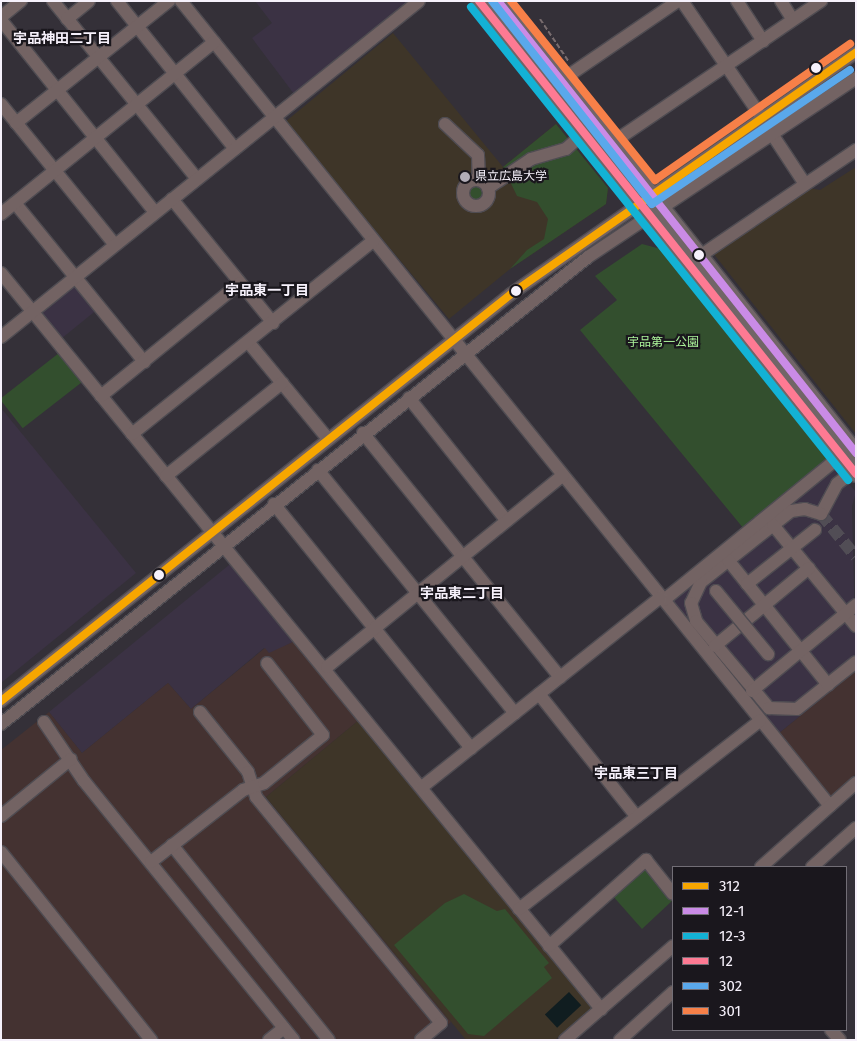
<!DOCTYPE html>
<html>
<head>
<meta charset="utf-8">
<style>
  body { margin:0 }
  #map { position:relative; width:857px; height:1041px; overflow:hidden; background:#343038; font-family:"Fira Sans","Noto Sans JP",sans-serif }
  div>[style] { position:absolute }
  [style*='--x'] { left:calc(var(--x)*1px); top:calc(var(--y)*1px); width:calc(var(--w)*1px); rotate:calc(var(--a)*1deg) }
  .built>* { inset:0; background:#3b3244; transform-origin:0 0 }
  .industrial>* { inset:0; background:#443231 }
  .education>* { inset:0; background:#3e3528 }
  .green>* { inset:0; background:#334f2e; transform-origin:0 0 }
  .round { border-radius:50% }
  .water>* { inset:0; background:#101d20; transform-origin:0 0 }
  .minor-tunnel>* { height:12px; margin-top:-6px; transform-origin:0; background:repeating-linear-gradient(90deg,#514d55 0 12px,transparent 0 18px) }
  .path>* { height:2px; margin-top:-1px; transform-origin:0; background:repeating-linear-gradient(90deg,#786c6e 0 5px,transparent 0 7.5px) }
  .roads { filter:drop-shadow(1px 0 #4f4c52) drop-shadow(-1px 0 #4f4c52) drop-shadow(0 1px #4f4c52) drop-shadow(0 -1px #4f4c52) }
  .minor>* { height:12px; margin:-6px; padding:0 6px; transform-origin:6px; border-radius:6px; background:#736363 }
  .minor>.ring { margin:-6px; padding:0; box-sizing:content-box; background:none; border:12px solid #736363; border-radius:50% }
  .major>* { height:16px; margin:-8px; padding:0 8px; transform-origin:8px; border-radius:8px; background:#716567 }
  .bridges { filter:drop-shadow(1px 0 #4f4c52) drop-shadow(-1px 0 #4f4c52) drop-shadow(0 1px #4f4c52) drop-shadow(0 -1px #4f4c52) }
  .minor-bridge>* { height:12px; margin:-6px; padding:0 6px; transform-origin:6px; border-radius:6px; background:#736363 }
  .bus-1>* { height:8px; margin:-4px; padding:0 4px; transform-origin:4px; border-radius:4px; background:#f7a600 }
  .bus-2>* { height:8px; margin:-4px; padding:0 4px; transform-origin:4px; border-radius:4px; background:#ca8be6 }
  .bus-3>* { height:8px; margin:-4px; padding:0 4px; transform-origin:4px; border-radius:4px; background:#13b2d5 }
  .bus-4>* { height:8px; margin:-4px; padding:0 4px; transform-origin:4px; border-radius:4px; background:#fe7a93 }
  .bus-5>* { height:8px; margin:-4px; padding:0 4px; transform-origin:4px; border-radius:4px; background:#5aa8eb }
  .bus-6>* { height:8px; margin:-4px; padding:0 4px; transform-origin:4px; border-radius:4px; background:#f78048 }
  .dots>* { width:14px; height:14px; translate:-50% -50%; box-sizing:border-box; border:2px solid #1a171d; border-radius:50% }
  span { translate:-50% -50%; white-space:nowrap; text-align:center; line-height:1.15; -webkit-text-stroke:4.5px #1a171d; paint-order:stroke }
  .poi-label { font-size:12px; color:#f6f1fb }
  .left { translate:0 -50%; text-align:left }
  .park-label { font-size:12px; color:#abf39a }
  .neighbourhood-label { font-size:14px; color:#f6f1fb; font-weight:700 }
  .frame { position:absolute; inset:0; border:2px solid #f6f1fb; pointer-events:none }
  .legend { position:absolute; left:672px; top:866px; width:175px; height:165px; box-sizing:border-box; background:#1a171d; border:1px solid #726e76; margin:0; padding:6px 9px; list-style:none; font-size:15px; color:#f6f1fb }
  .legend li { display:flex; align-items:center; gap:10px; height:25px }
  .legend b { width:25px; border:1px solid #726e76 }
</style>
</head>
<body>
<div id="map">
  <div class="built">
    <i style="clip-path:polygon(255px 1px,411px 1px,294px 94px,252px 38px,272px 23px)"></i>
    <i style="left:78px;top:284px;width:32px;height:46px;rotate:51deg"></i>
    <i style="clip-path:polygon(1px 408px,136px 573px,1px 683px)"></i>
    <i style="clip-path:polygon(835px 468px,856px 492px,852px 506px,856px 671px,778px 734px,671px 600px)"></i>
    <i style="clip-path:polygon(229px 565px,234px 566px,295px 641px,269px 654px,264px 648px,191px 709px,168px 683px,82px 753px,49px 712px)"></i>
  </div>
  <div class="industrial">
    <i style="clip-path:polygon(295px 641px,359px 720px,266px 797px,451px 1022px,429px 1040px,1px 1040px,1px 750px,49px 712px,82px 753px,168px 683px,191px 709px,265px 648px,269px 653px)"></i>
    <i style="clip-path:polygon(856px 671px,856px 774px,831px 796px,778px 734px)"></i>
  </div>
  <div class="education">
    <i style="clip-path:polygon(393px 33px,503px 167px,556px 124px,608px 188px,606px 204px,510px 269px,449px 319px,285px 122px)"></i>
    <i style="clip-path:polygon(856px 167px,856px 434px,713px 253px,809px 188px,820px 190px)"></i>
    <i style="clip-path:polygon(359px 720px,592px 1007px,555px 1040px,466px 1040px,266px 797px)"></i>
  </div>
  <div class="green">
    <i style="clip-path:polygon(556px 124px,608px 188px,606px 204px,510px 269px,527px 250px,544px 239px,548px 219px,537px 202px,517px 196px,503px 167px)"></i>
    <i class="round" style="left:465px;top:183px;width:22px;height:22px"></i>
    <i style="clip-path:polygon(642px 244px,661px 249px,829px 461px,744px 529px,580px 330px,617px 300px,595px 276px)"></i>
    <i style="left:59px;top:353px;width:37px;height:75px;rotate:52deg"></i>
    <i style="clip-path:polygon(643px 868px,648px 868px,673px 900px,642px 929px,612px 895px)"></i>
    <i style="clip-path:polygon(464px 894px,497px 911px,505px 909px,549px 963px,544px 967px,552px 978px,484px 1036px,468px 1034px,394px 945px,445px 903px)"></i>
  </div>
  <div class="water">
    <i style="left:569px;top:992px;width:18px;height:33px;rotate:47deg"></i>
  </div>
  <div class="minor-tunnel">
    <i style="--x:821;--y:514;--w:55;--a:50.9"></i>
  </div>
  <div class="path">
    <i style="--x:540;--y:19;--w:52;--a:56"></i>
  </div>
  <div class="roads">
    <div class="minor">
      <i style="--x:53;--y:1;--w:229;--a:51"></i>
      <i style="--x:117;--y:1;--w:189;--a:51.4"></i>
      <i style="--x:181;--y:1;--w:1034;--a:51.12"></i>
      <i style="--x:682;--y:1;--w:138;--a:55.6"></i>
      <i style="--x:737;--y:1;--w:48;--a:57"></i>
      <i style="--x:781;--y:1;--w:22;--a:58"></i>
      <i style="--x:1;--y:17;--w:26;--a:-39"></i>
      <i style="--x:67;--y:19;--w:28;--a:-39"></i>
      <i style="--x:1;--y:20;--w:246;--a:51.3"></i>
      <i style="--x:562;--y:80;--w:140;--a:-34.3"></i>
      <i style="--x:1;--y:104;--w:181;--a:51"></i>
      <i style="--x:16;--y:123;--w:196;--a:-38.6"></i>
      <i style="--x:445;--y:124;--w:45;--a:43.2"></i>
      <i style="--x:478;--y:155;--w:25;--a:88"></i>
      <i style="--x:772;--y:134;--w:60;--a:56.6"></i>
      <i style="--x:612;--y:143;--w:253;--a:-34.2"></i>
      <i class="ring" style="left:463px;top:180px;width:14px;height:14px"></i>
      <i style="--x:488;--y:188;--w:52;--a:-34"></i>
      <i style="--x:531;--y:159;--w:36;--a:-16"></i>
      <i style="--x:566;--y:149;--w:24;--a:-42"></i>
      <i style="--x:172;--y:199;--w:160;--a:50.8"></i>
      <i style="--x:15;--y:203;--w:205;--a:50.9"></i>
      <i style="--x:1;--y:214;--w:274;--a:-38.9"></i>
      <i style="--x:700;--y:256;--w:189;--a:-34.2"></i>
      <i style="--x:1;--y:273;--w:950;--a:50.81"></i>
      <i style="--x:1;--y:337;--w:536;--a:-38.79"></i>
      <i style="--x:249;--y:343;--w:124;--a:50.5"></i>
      <i style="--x:101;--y:396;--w:179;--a:-39.1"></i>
      <i style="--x:409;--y:398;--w:157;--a:51.5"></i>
      <i style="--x:363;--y:433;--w:314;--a:51.1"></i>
      <i style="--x:132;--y:434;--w:309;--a:-38.7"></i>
      <i style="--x:318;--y:470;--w:313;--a:51"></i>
      <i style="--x:854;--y:471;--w:21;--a:143"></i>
      <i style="--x:837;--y:484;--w:34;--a:118"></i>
      <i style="--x:821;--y:514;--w:17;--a:-163"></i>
      <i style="--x:805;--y:509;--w:14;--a:172"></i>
      <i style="--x:791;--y:511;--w:115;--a:141.7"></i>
      <i style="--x:701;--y:582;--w:23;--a:115"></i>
      <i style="--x:691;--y:603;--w:19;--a:74"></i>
      <i style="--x:696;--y:621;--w:114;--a:50"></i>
      <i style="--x:769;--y:708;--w:28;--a:2"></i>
      <i style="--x:797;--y:709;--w:75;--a:-38.5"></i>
      <i style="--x:166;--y:476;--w:149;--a:-38.7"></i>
      <i style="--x:274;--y:504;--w:314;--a:51.1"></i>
      <i style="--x:773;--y:525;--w:131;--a:50.6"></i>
      <i style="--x:728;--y:560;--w:160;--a:51.3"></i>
      <i style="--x:747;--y:584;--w:87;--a:-38.5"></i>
      <i style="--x:664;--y:600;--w:237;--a:-39.2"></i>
      <i style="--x:715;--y:646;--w:122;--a:-39.7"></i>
      <i style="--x:327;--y:667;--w:304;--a:-39.1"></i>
      <i style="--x:752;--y:691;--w:135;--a:-39.6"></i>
      <i style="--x:539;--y:694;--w:157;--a:51.5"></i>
      <i style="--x:1;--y:701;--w:652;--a:-38.59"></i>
      <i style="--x:511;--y:294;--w:421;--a:-35"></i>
      <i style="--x:200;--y:712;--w:77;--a:51.3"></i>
      <i style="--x:248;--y:772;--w:26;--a:72"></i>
      <i style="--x:256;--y:797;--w:292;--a:50.7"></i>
      <i style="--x:441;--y:1023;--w:26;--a:140"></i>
      <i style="--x:44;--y:722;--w:71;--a:55.9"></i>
      <i style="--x:84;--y:781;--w:333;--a:51"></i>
      <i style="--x:1;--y:724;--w:750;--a:-38.5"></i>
      <i style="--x:588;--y:257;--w:322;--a:-33.7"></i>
      <i style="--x:422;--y:787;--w:305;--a:-38.5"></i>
      <i style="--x:1;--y:816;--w:90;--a:-39.2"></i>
      <i style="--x:172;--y:845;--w:250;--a:51.2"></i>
      <i style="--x:1;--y:852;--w:241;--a:51.4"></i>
      <i style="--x:151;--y:862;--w:117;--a:-38"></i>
      <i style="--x:243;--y:790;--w:22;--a:-18"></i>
      <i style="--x:264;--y:783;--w:76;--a:-39.1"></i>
      <i style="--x:323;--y:735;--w:91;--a:-127.9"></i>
      <i style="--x:761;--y:867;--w:127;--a:-41.5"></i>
      <i style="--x:812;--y:867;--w:59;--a:-41.6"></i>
      <i style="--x:519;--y:909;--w:306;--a:-38"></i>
      <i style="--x:549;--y:946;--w:130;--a:-41.6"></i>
      <i style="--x:646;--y:860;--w:43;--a:51.5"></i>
      <i style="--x:831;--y:1030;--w:13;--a:48"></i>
      <i style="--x:269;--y:1040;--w:19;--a:-39"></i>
      <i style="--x:565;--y:1040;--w:143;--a:-41"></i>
      <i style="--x:620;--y:1040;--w:72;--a:-42.2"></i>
    </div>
    <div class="major">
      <i style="--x:479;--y:1;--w:605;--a:51.44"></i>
      <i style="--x:498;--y:1;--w:577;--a:51.62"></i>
    </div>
  </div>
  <div class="bridges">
    <div class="minor-bridge">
      <i style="--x:716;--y:591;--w:82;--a:50.5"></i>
    </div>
  </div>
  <div class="bus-1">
    <i style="--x:1;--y:701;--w:652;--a:-38.59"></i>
    <i style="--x:511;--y:294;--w:421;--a:-35"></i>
  </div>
  <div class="bus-2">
    <i style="--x:498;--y:1;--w:577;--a:51.62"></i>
  </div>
  <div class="bus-3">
    <i style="--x:471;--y:7;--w:605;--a:51.44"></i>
  </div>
  <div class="bus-4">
    <i style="--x:479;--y:1;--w:605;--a:51.44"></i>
  </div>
  <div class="bus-5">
    <i style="--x:492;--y:1;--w:258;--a:51.8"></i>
    <i style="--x:652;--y:204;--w:239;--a:-34.1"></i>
  </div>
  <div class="bus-6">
    <i style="--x:511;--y:1;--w:230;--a:51.2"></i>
    <i style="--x:655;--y:180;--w:238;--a:-34.9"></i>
  </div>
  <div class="dots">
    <i style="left:816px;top:68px;background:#f6f1fb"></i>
    <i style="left:465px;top:177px;background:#b2adb7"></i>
    <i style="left:699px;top:255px;background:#f6f1fb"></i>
    <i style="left:516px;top:291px;background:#f6f1fb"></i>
    <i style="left:159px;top:575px;background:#f6f1fb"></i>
  </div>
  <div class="poi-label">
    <span class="left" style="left:475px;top:177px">県立広島大学</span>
  </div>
  <div class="park-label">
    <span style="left:663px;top:343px">宇品第一公園</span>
  </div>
  <div class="neighbourhood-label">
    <span style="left:62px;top:39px">宇品神田二丁目</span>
    <span style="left:267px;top:291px">宇品東一丁目</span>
    <span style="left:462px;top:594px">宇品東二丁目</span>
    <span style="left:636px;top:774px">宇品東三丁目</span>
  </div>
  <div class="frame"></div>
  <ul class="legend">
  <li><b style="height:6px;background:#f7a600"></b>312</li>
  <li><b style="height:6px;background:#ca8be6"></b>12-1</li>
  <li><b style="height:6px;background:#13b2d5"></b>12-3</li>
  <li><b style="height:6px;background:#fe7a93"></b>12</li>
  <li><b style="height:6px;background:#5aa8eb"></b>302</li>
  <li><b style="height:6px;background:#f78048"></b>301</li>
  </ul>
</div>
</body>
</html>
